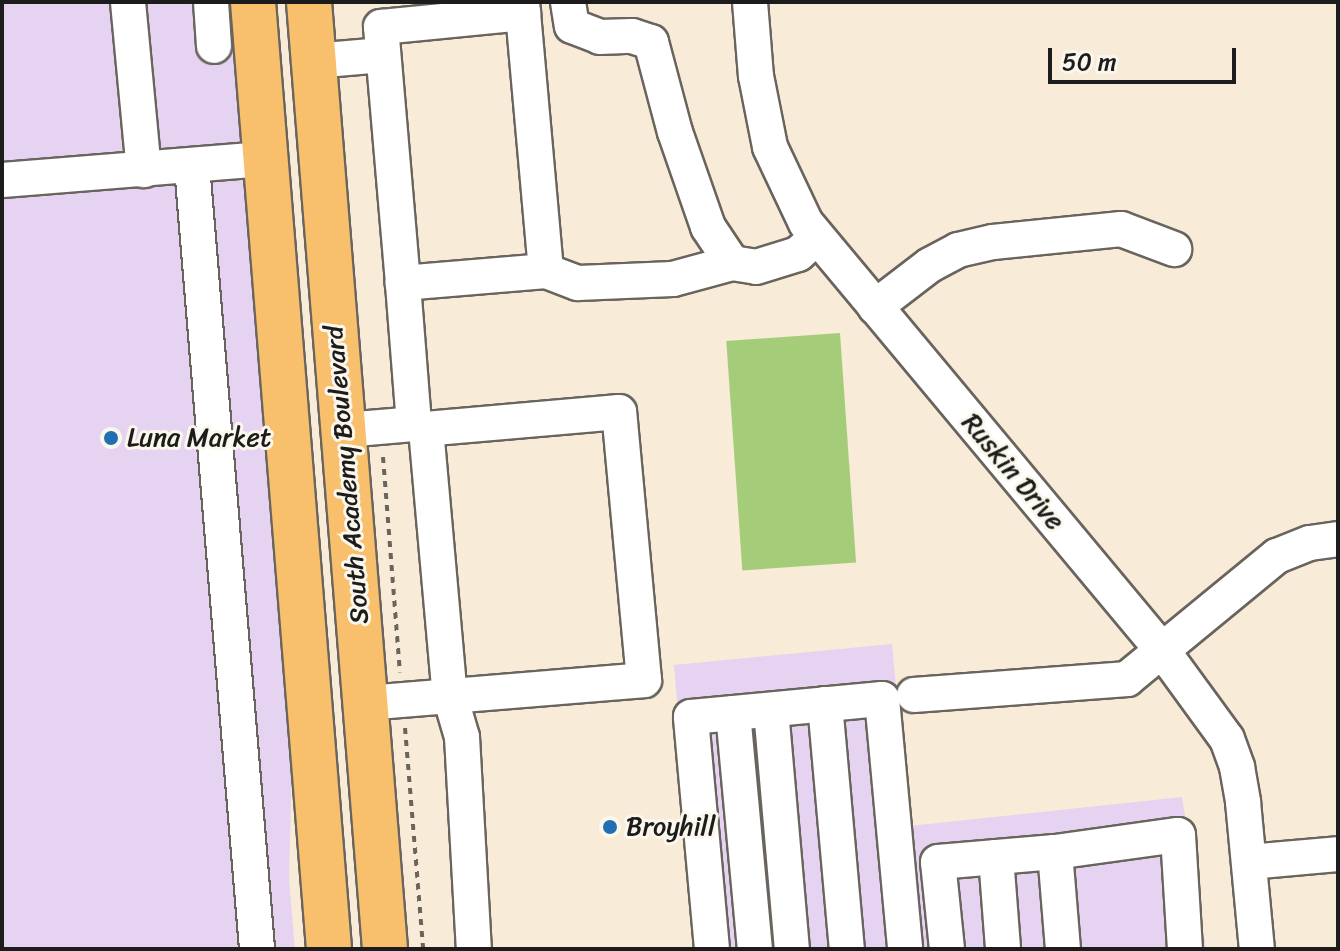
<!DOCTYPE html>
<html>
<head>
<meta charset="utf-8">
<style>
  body { margin:0 }
  #map { position:relative; width:1340px; height:951px; overflow:hidden; background:#f8ebd7; font-family:Sriracha,sans-serif }
  div>[style] { position:absolute }
  [style*='--x'] { left:calc(var(--x)*1px); top:calc(var(--y)*1px); width:calc(var(--w)*1px); rotate:calc(var(--a)*1deg) }
  .built>* { inset:0; background:#e5d3f1 }
  .green>* { inset:0; background:#a5cd79; transform-origin:0 0 }
  .path>* { height:4px; margin-top:-2px; transform-origin:0; background:repeating-linear-gradient(90deg,#69645d 0 6px,transparent 0 12px) }
  .roads { filter:drop-shadow(2px 0 #69645d) drop-shadow(-2px 0 #69645d) drop-shadow(0 2px #69645d) drop-shadow(0 -2px #69645d) }
  .minor>* { height:34px; margin:-17px; padding:0 17px; transform-origin:17px; border-radius:17px; background:#fff }
  .highway>* { height:44px; margin:-22px; padding:0 22px; transform-origin:22px; border-radius:22px; background:#f8bf6c }
  .dots>* { width:22px; height:22px; translate:-50% -50%; box-sizing:border-box; border:4px solid #fbf7ec; border-radius:50% }
  span { translate:-50% -50%; white-space:nowrap; text-align:center; line-height:1.15; -webkit-text-stroke:6px #fbf7ec; paint-order:stroke }
  .poi-label { font-size:26px; color:#1c1c1c }
  .left { translate:0 -50%; text-align:left }
  .street-label { font-size:26px; color:#1c1c1c }
  .frame { position:absolute; inset:0; border:4px solid #1c1c1c; pointer-events:none }
  .scale { position:absolute; left:1048px; top:48px; width:188px; height:36px; box-sizing:border-box; border:4px solid #1c1c1c; border-top:0; padding-left:10px; font-size:24px; line-height:28px; white-space:nowrap; color:#1c1c1c; -webkit-text-stroke:6px #fbf7ec; paint-order:stroke }
</style>
</head>
<body>
<div id="map">
  <div class="built">
    <i style="clip-path:polygon(2px 2px,231px 2px,292px 760px,289px 879px,295px 949px,2px 949px)"></i>
    <i style="clip-path:polygon(892px 644px,909px 826px,1182px 797px,1206px 949px,698px 949px,674px 665px)"></i>
  </div>
  <div class="green">
    <i style="left:840px;top:333px;width:230px;height:114px;rotate:86deg"></i>
  </div>
  <div class="path">
    <i style="--x:383;--y:457;--w:216;--a:85.5"></i>
    <i style="--x:405;--y:728;--w:222;--a:85.3"></i>
  </div>
  <div class="roads">
    <div class="minor">
      <i style="--x:128;--y:2;--w:169;--a:84.6"></i>
      <i style="--x:211;--y:2;--w:44;--a:86.1"></i>
      <i style="--x:522;--y:2;--w:11;--a:85"></i>
      <i style="--x:523;--y:13;--w:259;--a:84.9"></i>
      <i style="--x:546;--y:271;--w:144;--a:175.2"></i>
      <i style="--x:403;--y:283;--w:257;--a:-94.9"></i>
      <i style="--x:381;--y:27;--w:143;--a:-5.6"></i>
      <i style="--x:568;--y:2;--w:24;--a:81"></i>
      <i style="--x:572;--y:26;--w:30;--a:21"></i>
      <i style="--x:600;--y:37;--w:32;--a:-2"></i>
      <i style="--x:632;--y:36;--w:20;--a:18"></i>
      <i style="--x:651;--y:42;--w:93;--a:75.1"></i>
      <i style="--x:675;--y:132;--w:101;--a:70.8"></i>
      <i style="--x:708;--y:227;--w:43;--a:56.3"></i>
      <i style="--x:732;--y:263;--w:24;--a:9"></i>
      <i style="--x:756;--y:267;--w:44;--a:-17.2"></i>
      <i style="--x:798;--y:254;--w:25;--a:-42"></i>
      <i style="--x:750;--y:2;--w:74;--a:85.4"></i>
      <i style="--x:756;--y:76;--w:72;--a:78.8"></i>
      <i style="--x:770;--y:147;--w:84;--a:64.7"></i>
      <i style="--x:806;--y:223;--w:556;--a:50.18"></i>
      <i style="--x:1162;--y:650;--w:110;--a:53.9"></i>
      <i style="--x:1227;--y:739;--w:30;--a:70"></i>
      <i style="--x:1237;--y:767;--w:36;--a:80"></i>
      <i style="--x:1243;--y:802;--w:148;--a:84.6"></i>
      <i style="--x:313;--y:61;--w:70;--a:-4.9"></i>
      <i style="--x:192;--y:166;--w:786;--a:85.25"></i>
      <i style="--x:2;--y:180;--w:264;--a:-4.6"></i>
      <i style="--x:546;--y:271;--w:34;--a:21"></i>
      <i style="--x:578;--y:283;--w:95;--a:-2.4"></i>
      <i style="--x:673;--y:279;--w:61;--a:-15.2"></i>
      <i style="--x:875;--y:307;--w:69;--a:-37.4"></i>
      <i style="--x:930;--y:265;--w:32;--a:-28"></i>
      <i style="--x:958;--y:250;--w:36;--a:-13"></i>
      <i style="--x:993;--y:242;--w:129;--a:-5.8"></i>
      <i style="--x:1121;--y:229;--w:57;--a:20.7"></i>
      <i style="--x:426;--y:429;--w:268;--a:84.9"></i>
      <i style="--x:450;--y:696;--w:43;--a:73.7"></i>
      <i style="--x:462;--y:737;--w:212;--a:86.8"></i>
      <i style="--x:344;--y:430;--w:70;--a:-4.9"></i>
      <i style="--x:914;--y:695;--w:214;--a:-4.3"></i>
      <i style="--x:1127;--y:679;--w:194;--a:-39.4"></i>
      <i style="--x:1277;--y:556;--w:35;--a:-22"></i>
      <i style="--x:1310;--y:543;--w:28;--a:-8"></i>
      <i style="--x:366;--y:703;--w:279;--a:-4.7"></i>
      <i style="--x:644;--y:680;--w:269;--a:-95.3"></i>
      <i style="--x:619;--y:412;--w:194;--a:175"></i>
      <i style="--x:426;--y:429;--w:13;--a:-157"></i>
      <i style="--x:414;--y:424;--w:141;--a:-94.5"></i>
      <i style="--x:825;--y:704;--w:246;--a:84.9"></i>
      <i style="--x:771;--y:710;--w:240;--a:85"></i>
      <i style="--x:733;--y:713;--w:237;--a:84.7"></i>
      <i style="--x:1055;--y:852;--w:97;--a:85.3"></i>
      <i style="--x:996;--y:857;--w:92;--a:85.6"></i>
      <i style="--x:1249;--y:862;--w:89;--a:-5.1"></i>
      <i style="--x:712;--y:949;--w:233;--a:-95.2"></i>
      <i style="--x:691;--y:717;--w:192;--a:-5.4"></i>
      <i style="--x:882;--y:699;--w:251;--a:84.7"></i>
      <i style="--x:947;--y:949;--w:87;--a:-95.9"></i>
      <i style="--x:938;--y:862;--w:117;--a:-4.9"></i>
      <i style="--x:1055;--y:852;--w:124;--a:-7.9"></i>
      <i style="--x:1178;--y:835;--w:114;--a:86.5"></i>
    </div>
    <div class="highway">
      <i style="--x:253;--y:2;--w:950;--a:85.41"></i>
      <i style="--x:309;--y:2;--w:950;--a:85.41"></i>
    </div>
  </div>
  <div class="dots">
    <i style="left:111px;top:438px;background:#1f6fb2"></i>
    <i style="left:610px;top:827px;background:#1f6fb2"></i>
  </div>
  <div class="poi-label">
    <span class="left" style="left:127px;top:438px">Luna Market</span>
    <span class="left" style="left:626px;top:827px">Broyhill</span>
  </div>
  <div class="street-label">
    <span style="left:1013px;top:472px;rotate:50deg">Ruskin Drive</span>
    <span style="left:347px;top:475px;rotate:-95deg">South Academy Boulevard</span>
  </div>
  <div class="frame"></div>
  <div class="scale">50 m</div>
</div>
</body>
</html>
